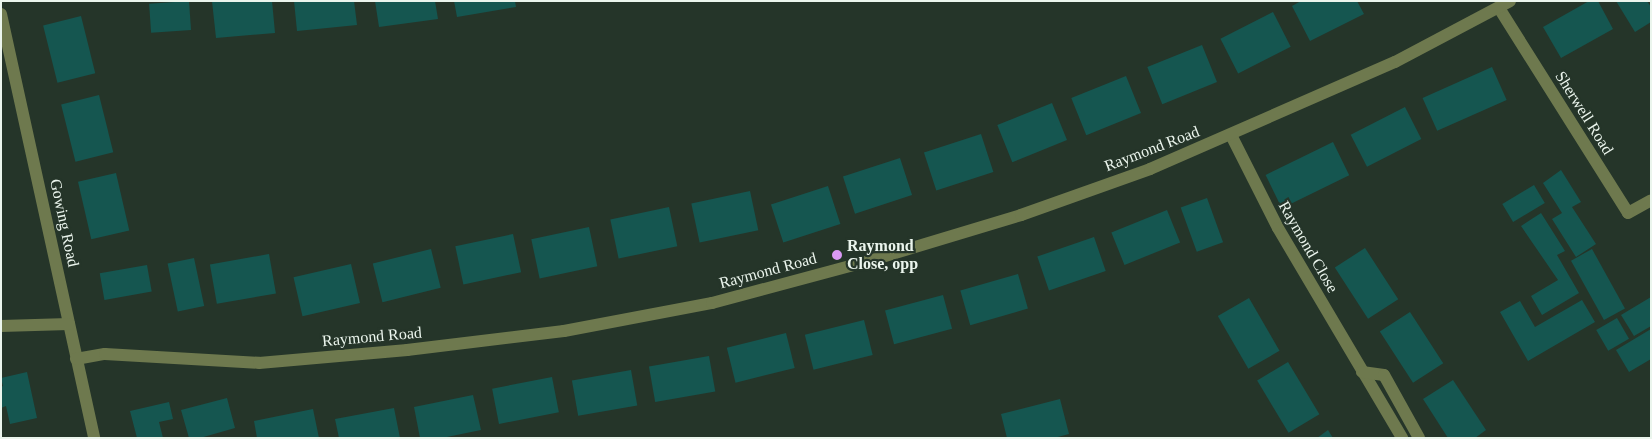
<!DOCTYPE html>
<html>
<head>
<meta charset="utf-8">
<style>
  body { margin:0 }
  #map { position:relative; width:1652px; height:439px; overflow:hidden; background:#253529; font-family:Georgia,serif }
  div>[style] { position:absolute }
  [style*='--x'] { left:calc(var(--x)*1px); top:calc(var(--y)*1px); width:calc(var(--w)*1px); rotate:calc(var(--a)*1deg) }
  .building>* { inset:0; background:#155650; transform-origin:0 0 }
  .service>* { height:12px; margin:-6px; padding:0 6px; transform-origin:6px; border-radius:6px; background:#6e794e }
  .minor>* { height:12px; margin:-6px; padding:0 6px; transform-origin:6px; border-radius:6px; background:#6e794e }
  .dots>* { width:14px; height:14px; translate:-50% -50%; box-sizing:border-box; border:2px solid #253529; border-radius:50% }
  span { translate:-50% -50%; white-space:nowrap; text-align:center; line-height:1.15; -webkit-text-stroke:4.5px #253529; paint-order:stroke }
  .street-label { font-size:16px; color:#ebf5ed }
  .poi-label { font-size:16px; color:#ebf5ed; font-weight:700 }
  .left { translate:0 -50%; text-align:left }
  .frame { position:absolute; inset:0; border:2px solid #ebf5ed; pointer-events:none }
</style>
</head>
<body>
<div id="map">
  <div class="building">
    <i style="left:189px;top:1px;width:29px;height:40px;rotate:86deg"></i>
    <i style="clip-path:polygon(212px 1px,272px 1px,275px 33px,216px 38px)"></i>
    <i style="clip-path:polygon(294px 1px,354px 1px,357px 25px,297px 31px)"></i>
    <i style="clip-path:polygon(375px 1px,435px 1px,438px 19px,379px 27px)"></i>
    <i style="clip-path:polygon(454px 1px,515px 1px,516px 7px,457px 17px)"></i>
    <i style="clip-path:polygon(1301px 1px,1357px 1px,1364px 14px,1310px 41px,1292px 6px)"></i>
    <i style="clip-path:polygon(1589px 1px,1598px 1px,1613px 29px,1561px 58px,1543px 27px)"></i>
    <i style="clip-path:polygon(1616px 1px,1647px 1px,1651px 7px,1651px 22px,1635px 32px)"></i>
    <i style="left:1273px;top:12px;width:39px;height:59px;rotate:63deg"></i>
    <i style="left:81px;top:16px;width:59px;height:39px;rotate:76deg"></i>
    <i style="left:1202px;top:45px;width:40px;height:59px;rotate:68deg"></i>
    <i style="left:1492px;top:67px;width:36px;height:76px;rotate:66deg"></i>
    <i style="left:1126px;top:76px;width:40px;height:59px;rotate:68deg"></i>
    <i style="left:99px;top:95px;width:59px;height:39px;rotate:76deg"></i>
    <i style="left:1052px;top:103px;width:40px;height:59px;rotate:68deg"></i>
    <i style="left:1405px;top:107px;width:36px;height:61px;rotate:63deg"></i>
    <i style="left:981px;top:134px;width:40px;height:60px;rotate:72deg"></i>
    <i style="left:1333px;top:142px;width:37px;height:75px;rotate:64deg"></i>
    <i style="left:900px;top:158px;width:39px;height:60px;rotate:72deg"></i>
    <i style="clip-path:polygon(1561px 170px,1581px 202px,1572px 207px,1596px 244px,1576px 257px,1552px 219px,1562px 213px,1543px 183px)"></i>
    <i style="left:116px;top:173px;width:59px;height:39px;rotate:77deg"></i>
    <i style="left:1534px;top:185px;width:21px;height:37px;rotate:59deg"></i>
    <i style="left:828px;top:186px;width:40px;height:60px;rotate:72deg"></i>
    <i style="left:750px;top:191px;width:40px;height:60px;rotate:78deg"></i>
    <i style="left:1207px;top:198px;width:47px;height:28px;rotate:70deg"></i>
    <i style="left:669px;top:207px;width:40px;height:60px;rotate:78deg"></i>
    <i style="left:1167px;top:210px;width:35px;height:60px;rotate:68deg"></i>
    <i style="clip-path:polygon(1541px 213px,1565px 251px,1557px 255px,1579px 293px,1542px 315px,1531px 296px,1558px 280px,1521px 226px)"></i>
    <i style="left:589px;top:227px;width:40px;height:59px;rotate:78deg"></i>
    <i style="left:513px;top:234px;width:39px;height:59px;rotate:78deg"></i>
    <i style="left:1094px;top:237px;width:36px;height:60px;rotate:71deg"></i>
    <i style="left:1365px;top:248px;width:61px;height:36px;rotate:57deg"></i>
    <i style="left:431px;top:249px;width:40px;height:60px;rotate:76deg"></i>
    <i style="left:1592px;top:249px;width:68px;height:24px;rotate:61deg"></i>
    <i style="left:269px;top:254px;width:40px;height:60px;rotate:80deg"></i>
    <i style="left:194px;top:258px;width:49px;height:27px;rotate:78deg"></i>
    <i style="left:351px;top:264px;width:40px;height:59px;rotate:77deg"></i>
    <i style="left:147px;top:265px;width:27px;height:48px;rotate:80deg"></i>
    <i style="left:1018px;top:274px;width:36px;height:60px;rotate:74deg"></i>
    <i style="left:943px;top:295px;width:35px;height:60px;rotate:75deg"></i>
    <i style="clip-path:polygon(1651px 297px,1651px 326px,1634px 336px,1621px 315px)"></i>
    <i style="left:1249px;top:298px;width:61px;height:36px;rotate:60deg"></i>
    <i style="clip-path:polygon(1582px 300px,1595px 322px,1528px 361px,1500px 312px,1520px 301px,1535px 327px)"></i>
    <i style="left:1410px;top:312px;width:61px;height:36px;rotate:57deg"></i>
    <i style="left:1617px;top:318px;width:24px;height:24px;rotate:60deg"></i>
    <i style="left:864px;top:320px;width:36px;height:61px;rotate:76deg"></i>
    <i style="clip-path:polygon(1651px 329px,1651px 359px,1629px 372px,1616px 350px)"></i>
    <i style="left:786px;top:333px;width:36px;height:61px;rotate:76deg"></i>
    <i style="left:709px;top:356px;width:36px;height:61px;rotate:80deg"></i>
    <i style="left:1288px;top:362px;width:61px;height:36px;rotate:59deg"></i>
    <i style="left:631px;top:370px;width:36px;height:60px;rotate:80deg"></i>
    <i style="clip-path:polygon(27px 372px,37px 418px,10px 424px,6px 406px,1px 408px,1px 387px,3px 386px,1px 378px)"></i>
    <i style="left:552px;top:377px;width:36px;height:61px;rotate:79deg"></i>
    <i style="clip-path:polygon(1453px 380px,1486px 430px,1475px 438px,1448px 438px,1423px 399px)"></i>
    <i style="clip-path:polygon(473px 395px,481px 430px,442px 438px,420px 438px,414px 407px)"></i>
    <i style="clip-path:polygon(227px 398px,235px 428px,200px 438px,189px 438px,181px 410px)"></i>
    <i style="clip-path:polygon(1060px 399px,1069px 434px,1054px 438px,1007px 438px,1001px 414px)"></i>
    <i style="clip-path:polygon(169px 402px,173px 419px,159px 422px,163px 438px,137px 438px,130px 411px)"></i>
    <i style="clip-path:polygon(394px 408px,400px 438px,339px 438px,335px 419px)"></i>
    <i style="clip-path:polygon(313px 409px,319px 438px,257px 438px,254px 421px)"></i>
    <i style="clip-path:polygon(1328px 430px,1333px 438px,1317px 438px)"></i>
  </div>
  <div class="service">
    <i style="--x:1628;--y:213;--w:26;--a:-29"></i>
  </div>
  <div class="minor">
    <i style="--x:1499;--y:8;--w:242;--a:57.8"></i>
    <i style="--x:1;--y:14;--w:434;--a:77.6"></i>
    <i style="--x:1231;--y:135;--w:104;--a:63.2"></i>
    <i style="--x:1278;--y:228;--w:244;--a:59.4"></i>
    <i style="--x:1;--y:326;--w:68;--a:-1.7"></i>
    <i style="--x:76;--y:359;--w:29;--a:-10"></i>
    <i style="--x:105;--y:354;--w:154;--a:3.3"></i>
    <i style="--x:259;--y:363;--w:149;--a:-5"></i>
    <i style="--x:407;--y:350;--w:158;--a:-6.9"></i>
    <i style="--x:564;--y:331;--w:151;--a:-10.7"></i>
    <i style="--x:712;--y:303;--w:166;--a:-15"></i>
    <i style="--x:872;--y:260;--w:156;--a:-16.8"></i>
    <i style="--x:1021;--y:215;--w:137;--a:-19.6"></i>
    <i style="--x:1150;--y:169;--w:267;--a:-23.6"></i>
    <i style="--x:1395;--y:62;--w:130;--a:-27.9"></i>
    <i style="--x:1362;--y:372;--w:22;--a:8"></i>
    <i style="--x:1384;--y:375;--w:72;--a:60.9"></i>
  </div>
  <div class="dots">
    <i style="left:837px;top:255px;background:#db99f5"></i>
  </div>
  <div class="street-label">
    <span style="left:1584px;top:113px;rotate:58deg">Sherwell Road</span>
    <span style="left:1152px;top:149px;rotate:-21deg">Raymond Road</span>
    <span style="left:64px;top:223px;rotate:78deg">Gowing Road</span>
    <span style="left:1308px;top:247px;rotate:60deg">Raymond Close</span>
    <span style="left:768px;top:271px;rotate:-15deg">Raymond Road</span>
    <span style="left:372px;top:337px;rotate:-5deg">Raymond Road</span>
  </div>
  <div class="poi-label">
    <span class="left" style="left:847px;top:255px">Raymond<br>Close, opp</span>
  </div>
  <div class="frame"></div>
</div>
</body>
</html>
